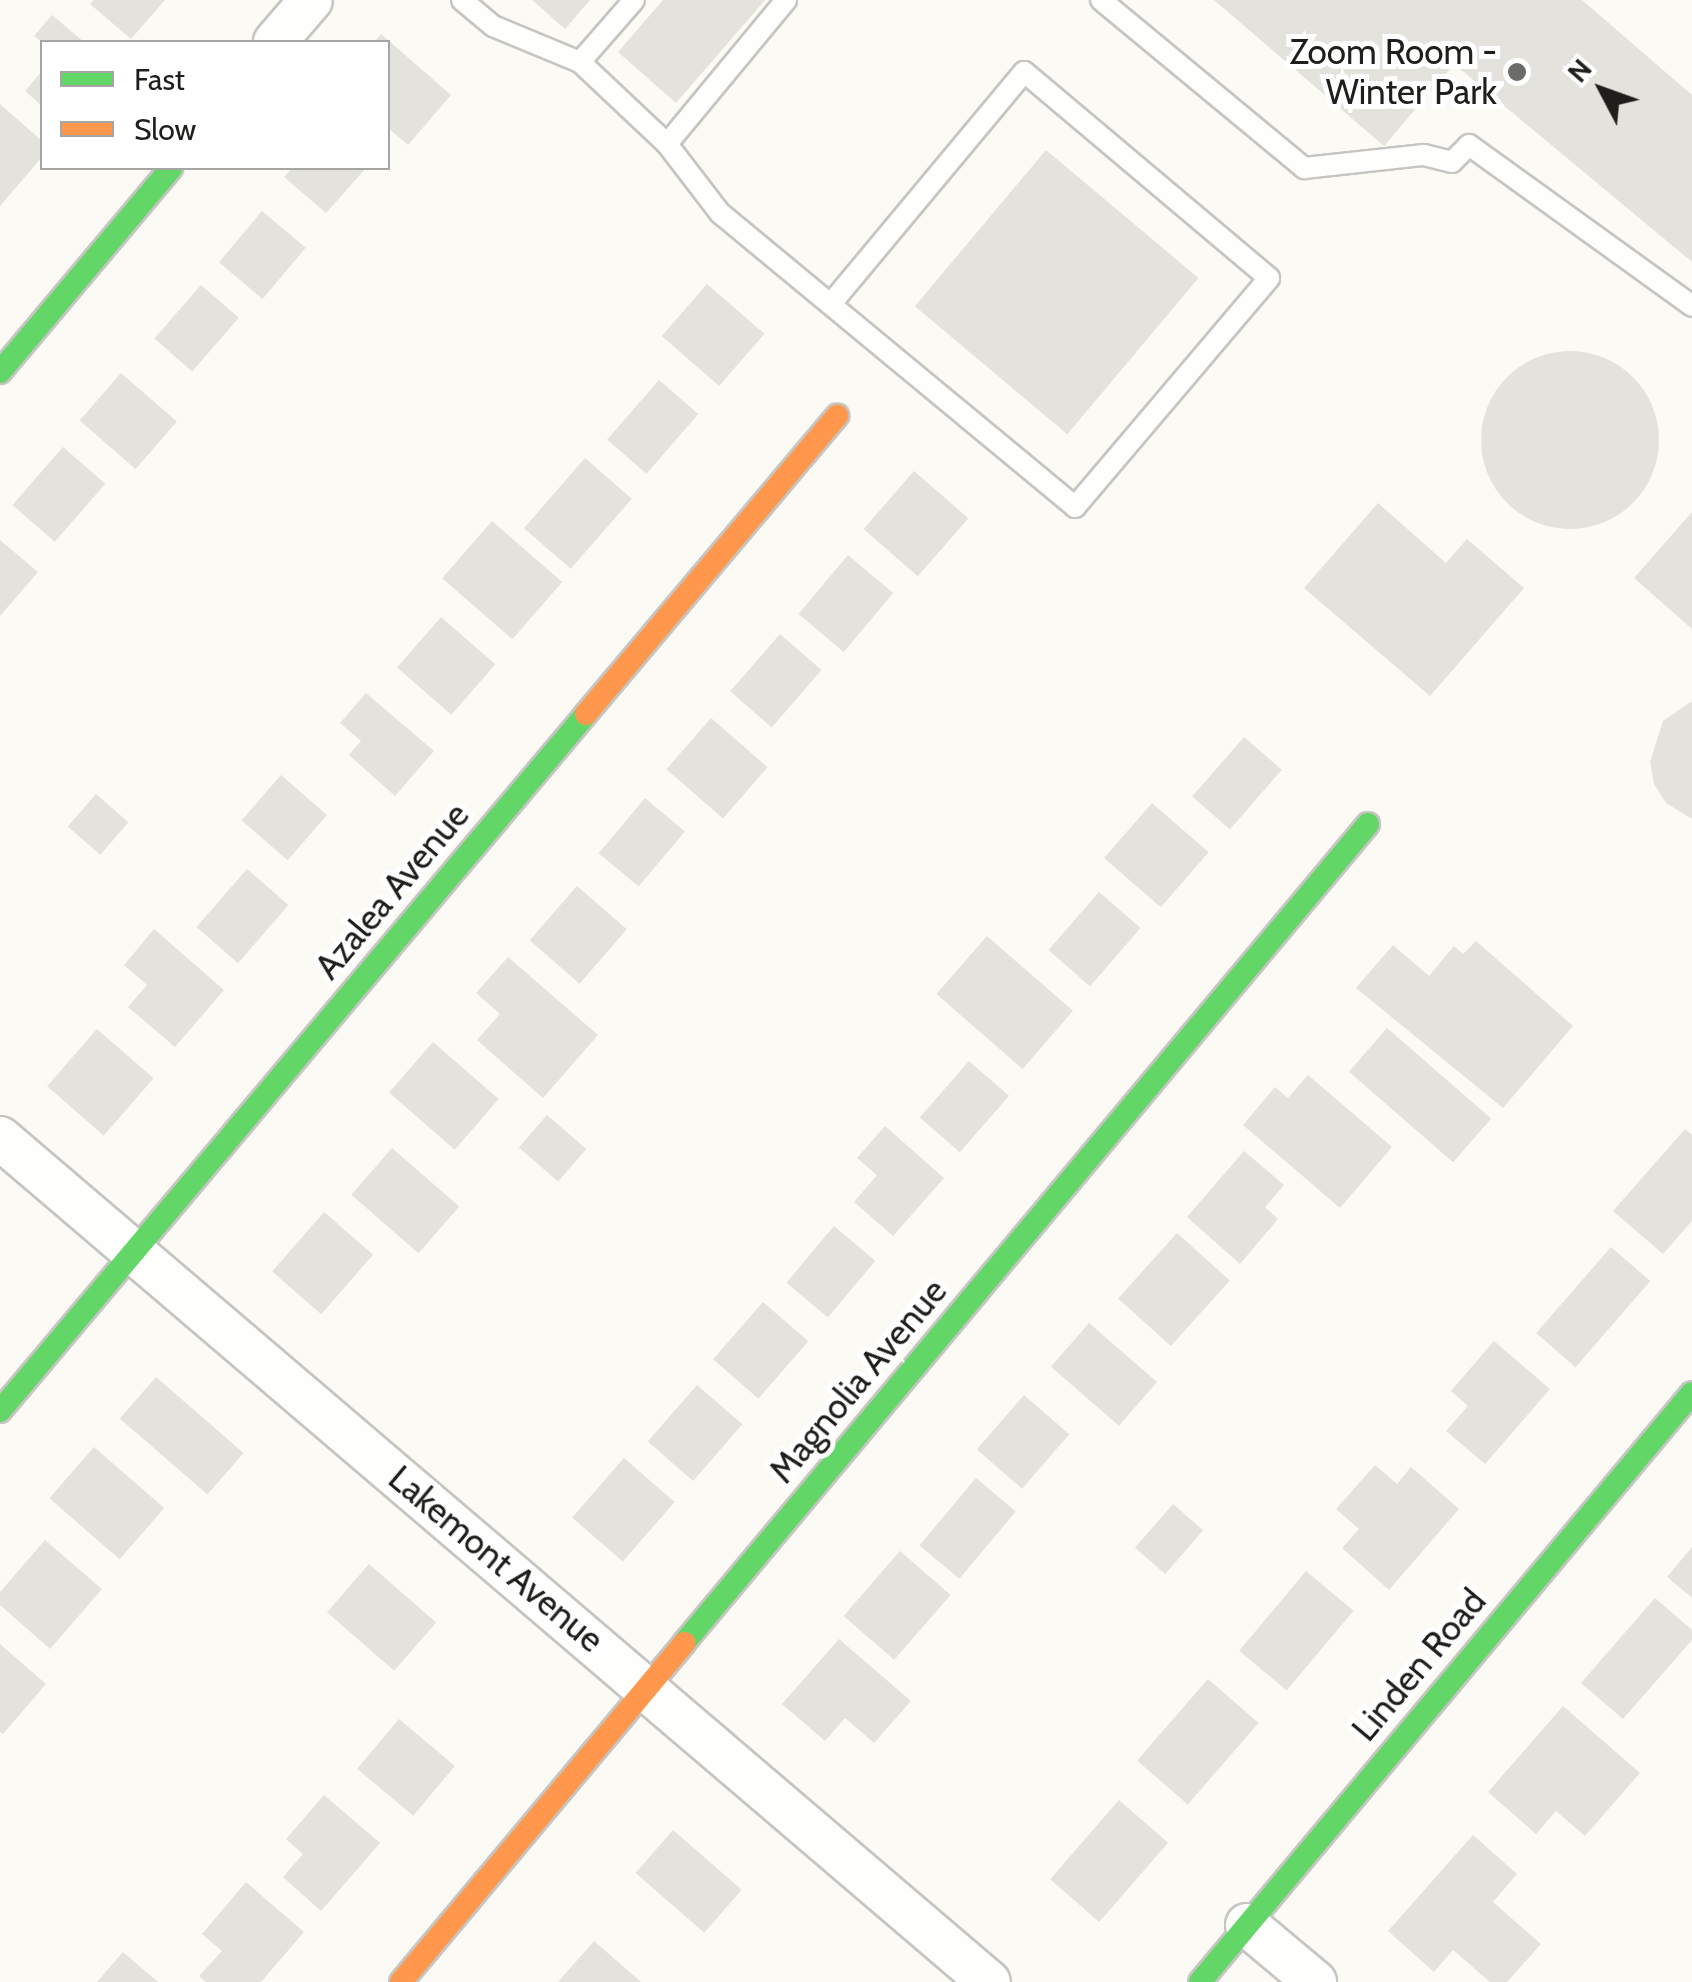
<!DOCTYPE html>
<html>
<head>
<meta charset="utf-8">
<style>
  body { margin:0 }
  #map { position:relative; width:1692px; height:1982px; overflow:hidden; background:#fbfaf4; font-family:Cabin,sans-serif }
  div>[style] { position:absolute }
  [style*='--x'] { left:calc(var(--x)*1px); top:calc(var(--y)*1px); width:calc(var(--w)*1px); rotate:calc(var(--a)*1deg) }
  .building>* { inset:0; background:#e3e2dd; transform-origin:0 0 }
  .round { border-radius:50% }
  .roads { filter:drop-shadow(2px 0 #c6c5c1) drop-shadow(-2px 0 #c6c5c1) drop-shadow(0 2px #c6c5c1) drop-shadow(0 -2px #c6c5c1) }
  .lane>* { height:20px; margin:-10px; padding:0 10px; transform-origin:10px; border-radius:10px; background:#fefefd }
  .street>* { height:42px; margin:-21px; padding:0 21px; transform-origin:21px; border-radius:21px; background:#fefefd }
  .fast>* { height:22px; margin:-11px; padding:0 11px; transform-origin:11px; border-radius:11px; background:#63d668 }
  .slow>* { height:22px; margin:-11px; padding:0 11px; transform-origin:11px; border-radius:11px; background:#ff974d }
  .dots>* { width:28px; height:28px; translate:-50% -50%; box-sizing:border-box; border:5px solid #fff; border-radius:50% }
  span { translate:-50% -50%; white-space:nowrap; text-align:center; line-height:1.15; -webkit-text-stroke:10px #fff; paint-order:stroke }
  .poi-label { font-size:35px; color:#1f1e1b }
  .right { translate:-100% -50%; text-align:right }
  .street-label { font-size:35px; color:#1f1e1b }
  .legend { position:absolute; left:40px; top:40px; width:350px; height:130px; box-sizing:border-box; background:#fff; border:2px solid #a5a5a4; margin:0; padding:12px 18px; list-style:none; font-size:30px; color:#1f1e1b }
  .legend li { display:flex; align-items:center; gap:20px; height:50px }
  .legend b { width:50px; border:2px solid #a5a5a4 }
  .north { position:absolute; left:1552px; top:40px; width:100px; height:100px; -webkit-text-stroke:8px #fff; paint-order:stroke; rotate:311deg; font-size:28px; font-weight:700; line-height:40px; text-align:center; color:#1f1e1b }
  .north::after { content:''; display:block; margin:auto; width:35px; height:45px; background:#1f1e1b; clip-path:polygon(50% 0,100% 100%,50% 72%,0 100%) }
</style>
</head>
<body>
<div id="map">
  <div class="building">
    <i style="clip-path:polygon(94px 0,165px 0,131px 39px,90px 4px)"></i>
    <i style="clip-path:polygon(532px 0,590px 0,565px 29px)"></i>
    <i style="clip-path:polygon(663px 0,765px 0,676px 103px,618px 52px)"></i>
    <i style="clip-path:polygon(1214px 0,1582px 0,1692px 95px,1692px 262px,1454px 64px,1384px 146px)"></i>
    <i style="clip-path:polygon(52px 15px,84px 42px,42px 42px,34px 36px)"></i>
    <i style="clip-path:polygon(381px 34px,451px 95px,408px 145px,388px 128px,388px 42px,374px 42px)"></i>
    <i style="clip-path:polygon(42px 71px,42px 106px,25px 91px)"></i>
    <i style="clip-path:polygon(0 104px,42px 141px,42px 157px,0 206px)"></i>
    <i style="left:1046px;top:150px;width:199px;height:204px;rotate:40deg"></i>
    <i style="clip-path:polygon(292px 168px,366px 168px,326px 213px,284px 177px)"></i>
    <i style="left:262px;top:211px;width:57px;height:67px;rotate:40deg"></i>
    <i style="left:707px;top:284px;width:76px;height:69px;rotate:41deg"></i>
    <i style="left:201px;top:285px;width:50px;height:71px;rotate:41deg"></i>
    <i class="round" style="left:1481px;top:351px;width:178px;height:178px"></i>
    <i style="left:121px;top:373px;width:74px;height:63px;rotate:41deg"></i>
    <i style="left:659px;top:380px;width:52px;height:79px;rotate:41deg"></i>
    <i style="left:63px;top:447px;width:56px;height:77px;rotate:41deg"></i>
    <i style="left:585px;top:458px;width:62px;height:93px;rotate:41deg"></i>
    <i style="left:914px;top:471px;width:72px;height:77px;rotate:41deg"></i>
    <i style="clip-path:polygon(1378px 503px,1446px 563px,1467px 539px,1524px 588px,1430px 696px,1304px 588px)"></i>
    <i style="clip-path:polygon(1692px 512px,1692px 629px,1634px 578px)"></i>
    <i style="left:492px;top:521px;width:93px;height:76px;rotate:41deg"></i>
    <i style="clip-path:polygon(0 540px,38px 572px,0 616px)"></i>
    <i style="left:848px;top:555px;width:59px;height:77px;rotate:40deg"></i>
    <i style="left:441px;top:617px;width:72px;height:67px;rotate:41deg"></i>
    <i style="left:780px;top:634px;width:55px;height:76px;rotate:41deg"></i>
    <i style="clip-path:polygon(366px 693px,434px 751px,395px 796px,349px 755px,361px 741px,340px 723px)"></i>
    <i style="clip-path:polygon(1692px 701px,1692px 819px,1666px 803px,1654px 784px,1650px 762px,1663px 721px)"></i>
    <i style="left:711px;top:718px;width:75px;height:68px;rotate:41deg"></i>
    <i style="left:1244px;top:737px;width:50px;height:79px;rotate:41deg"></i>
    <i style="left:281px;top:775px;width:61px;height:60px;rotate:41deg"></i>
    <i style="left:96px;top:794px;width:43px;height:43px;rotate:41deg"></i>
    <i style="left:645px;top:798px;width:52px;height:72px;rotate:40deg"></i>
    <i style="left:1152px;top:803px;width:75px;height:73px;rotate:41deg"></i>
    <i style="left:247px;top:869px;width:55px;height:77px;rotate:41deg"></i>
    <i style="left:577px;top:886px;width:66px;height:72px;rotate:41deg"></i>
    <i style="left:1099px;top:892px;width:55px;height:77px;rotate:41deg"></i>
    <i style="clip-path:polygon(154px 929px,224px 990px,175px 1047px,128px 1007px,147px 985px,124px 965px)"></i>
    <i style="left:987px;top:936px;width:114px;height:77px;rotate:41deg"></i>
    <i style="clip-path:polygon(1476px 941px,1573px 1026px,1503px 1108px,1356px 988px,1393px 945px,1429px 976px,1454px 946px,1463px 954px)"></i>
    <i style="clip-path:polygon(508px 957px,598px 1035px,543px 1098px,477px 1040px,500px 1014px,476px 993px)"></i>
    <i style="left:1387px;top:1028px;width:138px;height:58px;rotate:41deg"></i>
    <i style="left:97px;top:1029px;width:75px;height:76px;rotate:41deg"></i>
    <i style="left:433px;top:1042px;width:87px;height:67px;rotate:41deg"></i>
    <i style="left:969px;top:1061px;width:53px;height:75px;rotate:41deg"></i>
    <i style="clip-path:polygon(1308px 1075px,1392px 1147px,1340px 1208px,1243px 1125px,1275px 1087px,1288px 1098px)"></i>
    <i style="left:547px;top:1115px;width:52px;height:43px;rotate:41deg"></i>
    <i style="clip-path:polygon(885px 1126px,944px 1178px,893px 1236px,854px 1202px,877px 1175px,857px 1158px)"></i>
    <i style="clip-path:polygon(1685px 1129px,1692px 1135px,1692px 1221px,1663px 1254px,1613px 1211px)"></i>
    <i style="left:392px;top:1148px;width:89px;height:62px;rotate:41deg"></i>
    <i style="clip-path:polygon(1244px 1151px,1284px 1185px,1265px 1207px,1278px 1219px,1240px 1264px,1187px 1217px)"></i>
    <i style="left:324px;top:1212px;width:65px;height:79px;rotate:41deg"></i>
    <i style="left:834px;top:1226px;width:54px;height:74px;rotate:40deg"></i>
    <i style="left:1177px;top:1233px;width:71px;height:88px;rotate:42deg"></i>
    <i style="left:1611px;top:1247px;width:52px;height:114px;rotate:41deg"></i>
    <i style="left:763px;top:1302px;width:60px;height:76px;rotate:41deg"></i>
    <i style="left:1089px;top:1323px;width:90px;height:58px;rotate:41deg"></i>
    <i style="clip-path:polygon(1494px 1341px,1550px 1389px,1485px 1464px,1446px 1431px,1468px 1406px,1451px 1391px)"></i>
    <i style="left:156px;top:1377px;width:116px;height:55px;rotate:41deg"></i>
    <i style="left:697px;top:1385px;width:60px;height:75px;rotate:41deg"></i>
    <i style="left:1024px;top:1395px;width:60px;height:72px;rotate:41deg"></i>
    <i style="left:94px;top:1447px;width:93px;height:68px;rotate:41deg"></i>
    <i style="left:624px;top:1458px;width:67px;height:79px;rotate:41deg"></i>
    <i style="clip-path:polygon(1375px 1465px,1397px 1484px,1411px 1467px,1459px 1509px,1389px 1590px,1342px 1548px,1359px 1529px,1336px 1509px)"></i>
    <i style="left:976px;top:1478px;width:52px;height:88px;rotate:40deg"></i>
    <i style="left:1173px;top:1504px;width:40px;height:58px;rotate:41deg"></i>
    <i style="clip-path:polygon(45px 1540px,102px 1589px,50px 1649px,0 1605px,0 1592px)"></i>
    <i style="clip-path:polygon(1692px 1547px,1692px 1598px,1667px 1577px)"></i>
    <i style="left:900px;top:1551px;width:67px;height:86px;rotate:41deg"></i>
    <i style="left:369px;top:1564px;width:89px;height:64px;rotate:41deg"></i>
    <i style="left:1306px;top:1571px;width:62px;height:104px;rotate:40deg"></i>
    <i style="clip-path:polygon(1655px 1598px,1692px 1630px,1692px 1640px,1623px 1719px,1581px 1683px)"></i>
    <i style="clip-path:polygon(839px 1639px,911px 1701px,874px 1743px,845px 1718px,825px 1741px,782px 1704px)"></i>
    <i style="clip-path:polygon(0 1644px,46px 1684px,3px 1734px,0 1732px)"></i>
    <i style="left:1208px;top:1679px;width:67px;height:108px;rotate:41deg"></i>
    <i style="clip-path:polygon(1563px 1706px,1640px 1773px,1585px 1836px,1556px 1811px,1536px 1834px,1488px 1792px)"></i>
    <i style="left:399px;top:1719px;width:73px;height:65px;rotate:40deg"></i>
    <i style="clip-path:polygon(324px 1795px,380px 1843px,321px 1911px,283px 1877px,303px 1854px,286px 1839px)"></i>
    <i style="left:1119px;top:1800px;width:65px;height:105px;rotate:41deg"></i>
    <i style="left:673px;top:1830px;width:91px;height:57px;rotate:41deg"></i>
    <i style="clip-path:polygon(1473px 1835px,1517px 1874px,1493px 1902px,1541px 1944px,1507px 1982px,1490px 1982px,1453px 1950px,1434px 1972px,1388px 1931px)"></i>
    <i style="clip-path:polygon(246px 1882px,304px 1932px,261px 1982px,206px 1982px,199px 1976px,222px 1951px,202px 1934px)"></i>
    <i style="clip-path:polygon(594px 1941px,641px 1982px,558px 1982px)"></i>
    <i style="clip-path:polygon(123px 1952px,158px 1982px,97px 1982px)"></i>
  </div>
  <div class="roads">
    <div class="lane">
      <i style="--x:462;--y:0;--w:40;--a:40"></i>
      <i style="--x:493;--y:26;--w:94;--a:22.5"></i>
      <i style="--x:580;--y:62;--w:82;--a:-48.9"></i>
      <i style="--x:1101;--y:0;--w:264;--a:39.6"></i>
      <i style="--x:1304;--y:168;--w:121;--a:-6.2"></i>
      <i style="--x:1424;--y:155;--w:29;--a:14"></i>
      <i style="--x:1452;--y:162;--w:24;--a:-45"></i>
      <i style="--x:1469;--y:145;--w:275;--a:35.8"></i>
      <i style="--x:580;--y:62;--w:120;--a:43.3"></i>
      <i style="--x:667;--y:144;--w:87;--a:52.5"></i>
      <i style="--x:720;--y:213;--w:461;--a:39.6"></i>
      <i style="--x:1075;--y:507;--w:300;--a:-49.7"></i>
      <i style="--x:1269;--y:278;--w:320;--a:-139.9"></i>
      <i style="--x:1024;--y:72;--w:302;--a:129.8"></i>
      <i style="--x:667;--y:144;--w:187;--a:-50.4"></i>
    </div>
    <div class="street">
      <i style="--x:275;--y:42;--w:55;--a:-49.4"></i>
      <i style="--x:0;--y:1138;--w:1300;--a:40.48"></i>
      <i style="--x:1247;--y:1925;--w:89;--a:40"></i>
    </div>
    <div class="fast">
      <i style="--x:0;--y:372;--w:266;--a:-50"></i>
      <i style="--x:0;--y:1411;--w:911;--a:-49.94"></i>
      <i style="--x:684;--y:1643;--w:1067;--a:-50.13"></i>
      <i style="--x:1200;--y:1982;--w:767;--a:-50.13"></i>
    </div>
    <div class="slow">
      <i style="--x:586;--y:714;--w:390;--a:-49.9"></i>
      <i style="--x:401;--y:1982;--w:442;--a:-50.1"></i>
    </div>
  </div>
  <div class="dots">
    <i style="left:1517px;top:72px;background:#6c6b67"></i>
  </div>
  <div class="poi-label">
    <span class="right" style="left:1497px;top:72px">Zoom Room -<br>Winter Park</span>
  </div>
  <div class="street-label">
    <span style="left:392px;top:891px;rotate:-50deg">Azalea Avenue</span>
    <span style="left:858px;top:1381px;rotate:-50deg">Magnolia Avenue</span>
    <span style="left:496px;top:1559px;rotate:40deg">Lakemont Avenue</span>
    <span style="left:1419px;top:1665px;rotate:-50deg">Linden Road</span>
  </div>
  <ul class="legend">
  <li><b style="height:12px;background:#63d668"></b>Fast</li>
  <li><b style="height:12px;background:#ff974d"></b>Slow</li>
  </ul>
  <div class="north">N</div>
</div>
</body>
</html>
